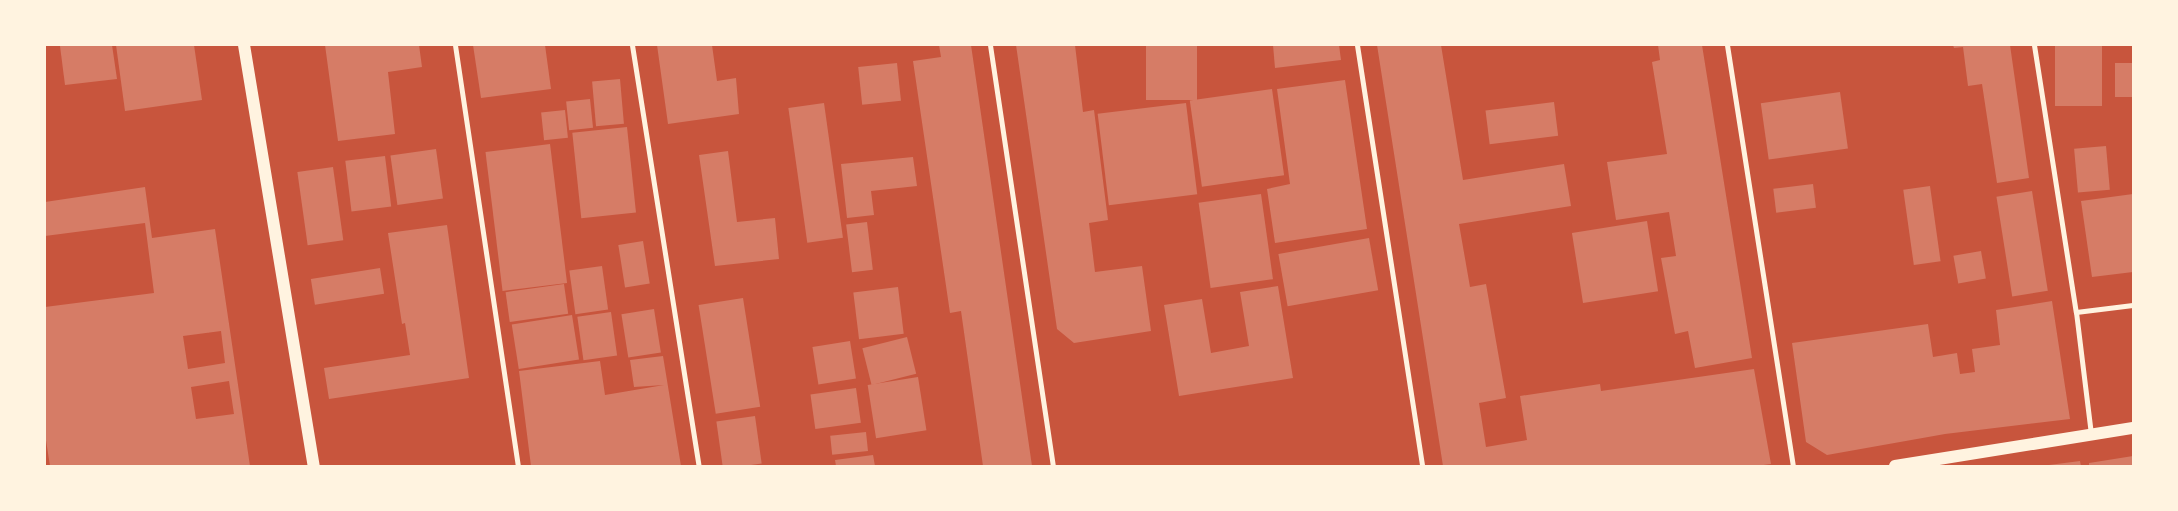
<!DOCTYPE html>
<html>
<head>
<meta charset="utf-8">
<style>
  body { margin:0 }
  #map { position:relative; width:2178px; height:511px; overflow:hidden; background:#c8553d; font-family:Commissioner,sans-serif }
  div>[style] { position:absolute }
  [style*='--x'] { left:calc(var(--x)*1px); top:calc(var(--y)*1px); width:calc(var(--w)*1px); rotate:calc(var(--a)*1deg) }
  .building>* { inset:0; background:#d67c66; transform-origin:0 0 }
  .minor>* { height:5px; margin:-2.5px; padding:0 2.5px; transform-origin:2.5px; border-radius:2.5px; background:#fff3e0 }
  .primary>* { height:12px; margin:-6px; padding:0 6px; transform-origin:6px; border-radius:6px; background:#fff3e0 }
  span { translate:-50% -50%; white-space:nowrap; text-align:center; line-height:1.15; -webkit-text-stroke:4.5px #fff3e0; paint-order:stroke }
  .frame { position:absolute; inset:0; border:46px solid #fff3e0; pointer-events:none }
</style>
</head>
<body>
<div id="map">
  <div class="building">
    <i style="clip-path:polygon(66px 45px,112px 45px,117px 79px,65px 85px,60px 46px)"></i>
    <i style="clip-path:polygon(116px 45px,194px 45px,202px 100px,125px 111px)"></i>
    <i style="clip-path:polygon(325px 45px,419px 45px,422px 67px,388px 72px,395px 134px,338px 141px)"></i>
    <i style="clip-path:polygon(473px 45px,545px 45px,551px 89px,481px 98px)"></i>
    <i style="clip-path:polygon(657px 45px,712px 45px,717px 81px,736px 78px,739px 114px,668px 124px)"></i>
    <i style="clip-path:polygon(939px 45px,971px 45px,1032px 466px,983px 466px,961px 311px,950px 313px,913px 61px,941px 57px)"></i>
    <i style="clip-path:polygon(1016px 45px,1075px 45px,1083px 112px,1094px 110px,1108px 220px,1089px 223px,1095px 272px,1142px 266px,1151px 331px,1074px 343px,1057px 329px)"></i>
    <i style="left:1146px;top:45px;width:51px;height:55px"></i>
    <i style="clip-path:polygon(1273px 45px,1339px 45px,1341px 60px,1275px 68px)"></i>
    <i style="clip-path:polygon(1377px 45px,1441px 45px,1463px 180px,1564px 164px,1571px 206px,1459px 224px,1470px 287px,1486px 284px,1506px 398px,1479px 403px,1486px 447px,1527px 440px,1520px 396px,1600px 384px,1601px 391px,1754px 369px,1771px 464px,1756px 466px,1443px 466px)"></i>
    <i style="clip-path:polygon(1658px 45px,1702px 45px,1752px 358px,1695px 368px,1688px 331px,1675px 334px,1661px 258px,1676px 256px,1669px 212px,1616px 220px,1607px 162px,1667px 154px,1652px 62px,1660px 60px)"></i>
    <i style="clip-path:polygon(1953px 45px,2010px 45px,2029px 178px,1997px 183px,1982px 84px,1968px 86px,1963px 47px,1954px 48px)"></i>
    <i style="left:2055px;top:45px;width:47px;height:61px"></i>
    <i style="left:897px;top:63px;width:38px;height:39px;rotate:84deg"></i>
    <i style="left:2133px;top:63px;width:34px;height:18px;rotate:90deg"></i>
    <i style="left:620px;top:79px;width:45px;height:28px;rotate:85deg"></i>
    <i style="clip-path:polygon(1345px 80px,1367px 229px,1275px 243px,1267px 189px,1290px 184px,1277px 89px)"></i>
    <i style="left:1272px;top:89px;width:87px;height:83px;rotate:82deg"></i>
    <i style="left:1840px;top:92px;width:57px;height:80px;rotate:82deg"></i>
    <i style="left:590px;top:99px;width:29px;height:24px;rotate:84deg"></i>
    <i style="left:1554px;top:102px;width:34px;height:69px;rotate:83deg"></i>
    <i style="left:824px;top:103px;width:136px;height:36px;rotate:82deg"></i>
    <i style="left:1186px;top:103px;width:92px;height:89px;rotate:83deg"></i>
    <i style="left:565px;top:110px;width:28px;height:24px;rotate:84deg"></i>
    <i style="left:627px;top:127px;width:86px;height:55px;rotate:84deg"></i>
    <i style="left:550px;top:144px;width:140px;height:65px;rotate:83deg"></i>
    <i style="left:2106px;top:146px;width:44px;height:32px;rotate:85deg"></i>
    <i style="left:436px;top:149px;width:50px;height:46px;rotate:82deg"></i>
    <i style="clip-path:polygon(728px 151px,737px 222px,775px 218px,779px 259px,715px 266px,699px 155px)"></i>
    <i style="left:385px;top:156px;width:51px;height:40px;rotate:83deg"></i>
    <i style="clip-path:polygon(913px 157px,917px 186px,871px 191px,874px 215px,847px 218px,841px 164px)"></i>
    <i style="left:333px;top:167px;width:74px;height:36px;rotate:82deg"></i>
    <i style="left:1813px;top:184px;width:24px;height:40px;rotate:83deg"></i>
    <i style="left:1930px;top:186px;width:76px;height:27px;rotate:82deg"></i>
    <i style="clip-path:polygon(evenodd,145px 187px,152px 238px,215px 229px,250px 466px,50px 466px,45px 434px,45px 307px,154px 293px,145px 223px,45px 236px,45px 202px,145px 187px,221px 331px,225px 363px,188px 369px,183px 336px,221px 331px,145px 187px,229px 381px,234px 414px,196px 419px,191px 387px,229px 381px)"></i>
    <i style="left:2032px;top:191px;width:101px;height:36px;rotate:81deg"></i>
    <i style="left:1261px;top:194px;width:86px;height:63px;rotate:82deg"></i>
    <i style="clip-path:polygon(2133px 194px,2133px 272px,2092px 277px,2081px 201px)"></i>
    <i style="left:1647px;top:221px;width:71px;height:76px;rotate:81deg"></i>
    <i style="left:867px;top:222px;width:48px;height:21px;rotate:83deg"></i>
    <i style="clip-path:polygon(447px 225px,469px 378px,329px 399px,324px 368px,410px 355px,405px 323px,402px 324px,388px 233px)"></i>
    <i style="left:1369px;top:238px;width:53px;height:92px;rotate:80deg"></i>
    <i style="left:643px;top:241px;width:43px;height:25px;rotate:81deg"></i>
    <i style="left:1981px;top:251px;width:28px;height:28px;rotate:80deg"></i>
    <i style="left:602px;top:266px;width:44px;height:33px;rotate:82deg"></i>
    <i style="left:380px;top:268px;width:26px;height:70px;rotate:81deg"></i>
    <i style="left:564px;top:284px;width:30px;height:59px;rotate:82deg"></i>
    <i style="clip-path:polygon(1278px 286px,1293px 378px,1179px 396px,1164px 305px,1202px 299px,1211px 353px,1249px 346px,1240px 292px)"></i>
    <i style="left:898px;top:287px;width:47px;height:45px;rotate:83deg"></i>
    <i style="left:743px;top:298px;width:110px;height:45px;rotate:81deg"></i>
    <i style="clip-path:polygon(2052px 301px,2070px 419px,1945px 434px,1827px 455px,1806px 442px,1792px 343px,1928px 324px,1933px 357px,1957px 353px,1960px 374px,1975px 372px,1972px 349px,2000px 345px,1996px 310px)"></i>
    <i style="left:654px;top:309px;width:44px;height:33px;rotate:81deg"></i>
    <i style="left:611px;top:312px;width:44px;height:34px;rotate:82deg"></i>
    <i style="left:572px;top:315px;width:45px;height:61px;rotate:81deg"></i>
    <i style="left:907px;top:337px;width:38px;height:46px;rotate:76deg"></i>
    <i style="left:850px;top:341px;width:38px;height:38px;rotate:81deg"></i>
    <i style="clip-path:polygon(663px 356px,681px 466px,531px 466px,519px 371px,600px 361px,605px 395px,664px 385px,634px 387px,630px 360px)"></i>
    <i style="left:918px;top:377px;width:54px;height:51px;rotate:81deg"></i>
    <i style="left:856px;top:388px;width:35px;height:46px;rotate:82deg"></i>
    <i style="left:755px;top:416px;width:48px;height:39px;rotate:82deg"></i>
    <i style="left:866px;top:432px;width:19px;height:36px;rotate:84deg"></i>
    <i style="clip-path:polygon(873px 455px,875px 466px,836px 466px,835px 460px)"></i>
    <i style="clip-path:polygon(2133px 456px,2133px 466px,2089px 466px,2089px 463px)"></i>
    <i style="clip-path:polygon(2080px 461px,2081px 466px,2049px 466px,2049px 465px)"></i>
  </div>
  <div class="minor">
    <i style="--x:455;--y:45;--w:426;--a:81.5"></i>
    <i style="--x:632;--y:45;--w:426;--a:81"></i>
    <i style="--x:990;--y:45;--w:426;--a:81.5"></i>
    <i style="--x:1357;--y:45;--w:426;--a:81.2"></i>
    <i style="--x:1727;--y:45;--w:426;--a:81.1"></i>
    <i style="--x:2034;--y:45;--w:270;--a:81.1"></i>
    <i style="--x:2076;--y:312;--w:124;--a:83"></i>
    <i style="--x:2076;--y:312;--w:57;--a:-7"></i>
  </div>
  <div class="primary">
    <i style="--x:244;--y:45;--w:427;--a:80.6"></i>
    <i style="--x:1895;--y:466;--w:241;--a:-9.1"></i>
  </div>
  <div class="frame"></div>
</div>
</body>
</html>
